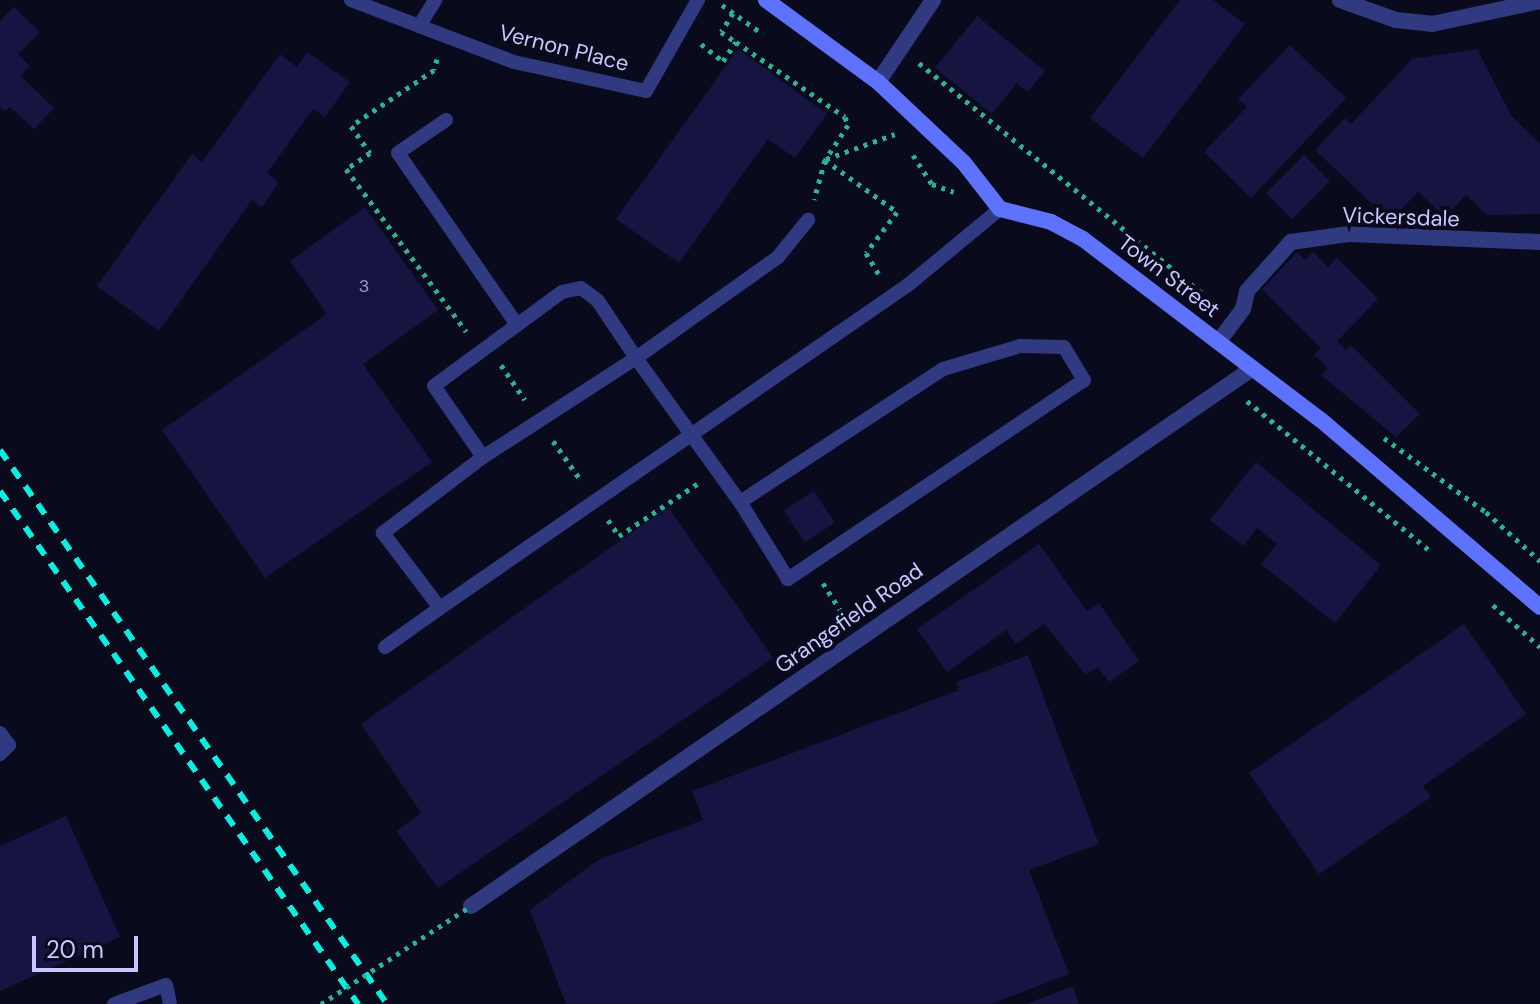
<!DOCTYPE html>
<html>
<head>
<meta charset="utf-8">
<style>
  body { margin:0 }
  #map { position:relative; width:1540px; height:1004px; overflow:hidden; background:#0a0a1d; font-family:"DM Sans",sans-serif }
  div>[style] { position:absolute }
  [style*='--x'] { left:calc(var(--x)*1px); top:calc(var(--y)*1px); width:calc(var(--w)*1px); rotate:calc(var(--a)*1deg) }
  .building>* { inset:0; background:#161440; transform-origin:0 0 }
  .path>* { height:5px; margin-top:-2.5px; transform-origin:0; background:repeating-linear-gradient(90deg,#22b797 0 4px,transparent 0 10px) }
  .lane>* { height:14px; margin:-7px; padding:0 7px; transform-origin:7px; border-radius:7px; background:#303a81 }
  .street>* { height:16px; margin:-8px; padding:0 8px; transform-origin:8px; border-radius:8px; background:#303a81 }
  .secondary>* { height:16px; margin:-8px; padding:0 8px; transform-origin:8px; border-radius:8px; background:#5d72ff }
  .rail>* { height:6px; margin-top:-3px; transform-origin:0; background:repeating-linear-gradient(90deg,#00f1e3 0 12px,transparent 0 22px) }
  .path-bridge>* { height:5px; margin-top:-2.5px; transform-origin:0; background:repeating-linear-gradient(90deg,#22b797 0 4px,transparent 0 10px) }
  span { translate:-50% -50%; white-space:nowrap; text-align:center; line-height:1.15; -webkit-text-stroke:8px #0a0a1d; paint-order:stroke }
  .number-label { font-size:18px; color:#9a9bcf }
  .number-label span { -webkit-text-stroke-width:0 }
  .street-label { font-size:22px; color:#c6c8ff }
  .scale { position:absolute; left:32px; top:936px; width:106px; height:36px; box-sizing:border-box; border:4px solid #c6c8ff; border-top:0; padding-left:10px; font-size:24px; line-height:28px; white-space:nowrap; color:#c6c8ff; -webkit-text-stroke:6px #0a0a1d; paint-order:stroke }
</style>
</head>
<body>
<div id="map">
  <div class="building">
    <i style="clip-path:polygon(1180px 0,1213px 0,1245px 24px,1143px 158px,1090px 118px)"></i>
    <i style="clip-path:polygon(14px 7px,40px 32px,18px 54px,30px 66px,21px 76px,54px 108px,34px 129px,10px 107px,5px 111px,0 107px,0 21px)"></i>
    <i style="clip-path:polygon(977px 16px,1045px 71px,1028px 92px,1017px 83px,992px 114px,935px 68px)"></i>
    <i style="clip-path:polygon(1290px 45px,1346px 98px,1251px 198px,1204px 152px,1247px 107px,1238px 99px)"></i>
    <i style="clip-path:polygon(738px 49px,827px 114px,795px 158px,768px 139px,679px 263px,616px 219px)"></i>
    <i style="clip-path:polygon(1477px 49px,1511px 115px,1540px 144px,1540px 214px,1487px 215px,1466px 195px,1445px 217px,1418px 192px,1390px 221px,1315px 150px,1345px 118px,1351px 124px,1412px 59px)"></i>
    <i style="clip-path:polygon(307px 52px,350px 82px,325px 117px,313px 109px,267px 173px,279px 182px,262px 207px,252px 200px,159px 331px,97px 286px,192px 154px,202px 162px,280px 54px,297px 67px)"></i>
    <i style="left:1304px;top:155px;width:37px;height:54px;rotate:45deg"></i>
    <i style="clip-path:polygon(365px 207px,438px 310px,363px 364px,432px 462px,265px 578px,162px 430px,327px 314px,290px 261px)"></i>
    <i style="clip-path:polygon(1297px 252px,1305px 260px,1313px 252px,1328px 267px,1337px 258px,1378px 299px,1337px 341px,1346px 350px,1351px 345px,1420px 414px,1396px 437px,1321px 375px,1328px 368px,1314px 355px,1321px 348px,1262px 289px)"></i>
    <i style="clip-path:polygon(1256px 462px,1381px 565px,1335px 623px,1261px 564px,1277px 544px,1257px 528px,1243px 546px,1210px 520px)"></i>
    <i style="left:814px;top:491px;width:38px;height:36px;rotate:57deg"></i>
    <i style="clip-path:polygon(668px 507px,773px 658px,438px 888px,396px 831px,421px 813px,361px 724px)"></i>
    <i style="clip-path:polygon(1039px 544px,1087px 611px,1099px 603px,1139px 661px,1109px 682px,1098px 667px,1086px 675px,1044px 624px,1016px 644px,1006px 630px,947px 672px,917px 629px)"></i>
    <i style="clip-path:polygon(1464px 624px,1526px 714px,1423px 786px,1431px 797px,1319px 874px,1249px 773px)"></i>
    <i style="clip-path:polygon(1028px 655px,1099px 844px,1029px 870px,1069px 974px,991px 1004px,566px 1004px,530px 910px,598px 860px,703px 820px,692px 791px,959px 690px,956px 682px)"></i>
    <i style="clip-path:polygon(66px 816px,120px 937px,0 991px,0 846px)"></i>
    <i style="clip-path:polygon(1073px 986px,1079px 1004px,1026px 1004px)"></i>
  </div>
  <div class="path">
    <i style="--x:722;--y:5;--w:50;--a:35.3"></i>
    <i style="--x:733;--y:13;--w:22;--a:122"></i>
    <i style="--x:721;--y:32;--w:18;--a:34"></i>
    <i style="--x:701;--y:44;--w:28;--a:38"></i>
    <i style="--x:723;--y:61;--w:23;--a:-56"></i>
    <i style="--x:736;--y:42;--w:132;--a:34.5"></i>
    <i style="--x:845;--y:117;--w:9;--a:69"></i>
    <i style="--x:848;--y:125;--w:42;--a:123.3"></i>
    <i style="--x:825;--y:160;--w:41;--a:105.4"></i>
    <i style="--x:437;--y:59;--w:11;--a:105"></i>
    <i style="--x:434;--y:70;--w:100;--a:146"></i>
    <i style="--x:351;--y:126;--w:33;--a:55"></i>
    <i style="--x:370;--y:153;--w:29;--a:146"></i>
    <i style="--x:346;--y:169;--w:202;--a:53.5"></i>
    <i style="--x:919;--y:63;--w:366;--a:39.1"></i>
    <i style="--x:913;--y:155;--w:35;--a:57"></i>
    <i style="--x:932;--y:184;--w:23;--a:20"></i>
    <i style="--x:826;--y:159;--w:73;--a:-19.9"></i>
    <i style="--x:825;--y:160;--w:89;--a:35.8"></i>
    <i style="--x:897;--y:212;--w:51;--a:127.1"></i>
    <i style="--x:866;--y:253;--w:26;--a:59"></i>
    <i style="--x:501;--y:365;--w:42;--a:55.6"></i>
    <i style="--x:1247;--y:401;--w:234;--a:39.3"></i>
    <i style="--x:1384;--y:438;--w:126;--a:36"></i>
    <i style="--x:1486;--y:512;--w:73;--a:42.2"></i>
    <i style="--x:553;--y:441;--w:50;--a:54.7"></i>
    <i style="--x:608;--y:520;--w:19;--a:55"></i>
    <i style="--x:619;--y:536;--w:94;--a:-33.7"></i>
    <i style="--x:823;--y:583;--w:41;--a:57.8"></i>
    <i style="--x:1493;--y:605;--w:63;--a:41.8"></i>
  </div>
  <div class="lane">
    <i style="--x:351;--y:0;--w:73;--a:20.9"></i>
    <i style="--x:419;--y:26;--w:31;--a:-58"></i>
    <i style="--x:419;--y:26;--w:102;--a:20.8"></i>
    <i style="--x:514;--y:62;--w:135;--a:12.4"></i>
    <i style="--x:646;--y:91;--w:105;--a:-60.3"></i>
    <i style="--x:446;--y:120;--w:58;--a:145.5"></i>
    <i style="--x:398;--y:153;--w:209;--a:55.3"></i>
    <i style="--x:517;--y:325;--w:103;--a:143.7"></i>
    <i style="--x:434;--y:386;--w:86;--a:55.4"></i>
    <i style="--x:483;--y:457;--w:126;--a:142.8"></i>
    <i style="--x:383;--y:533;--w:94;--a:52.8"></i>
    <i style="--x:440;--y:608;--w:569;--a:-34.61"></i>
    <i style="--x:908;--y:285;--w:119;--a:-39.6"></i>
    <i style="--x:517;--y:325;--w:56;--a:-36.3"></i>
    <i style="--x:562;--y:292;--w:19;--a:-12"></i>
    <i style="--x:581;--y:288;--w:21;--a:37"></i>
    <i style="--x:598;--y:301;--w:69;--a:56.3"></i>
    <i style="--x:636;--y:358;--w:174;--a:-35.4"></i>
    <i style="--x:778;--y:257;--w:48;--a:-51"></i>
    <i style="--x:483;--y:457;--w:182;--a:-32.9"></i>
    <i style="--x:636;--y:358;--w:178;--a:54.2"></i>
    <i style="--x:740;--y:502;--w:243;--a:-33.2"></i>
    <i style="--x:943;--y:369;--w:80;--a:-16.6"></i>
    <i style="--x:1020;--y:346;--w:44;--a:1.3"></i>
    <i style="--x:1064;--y:347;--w:39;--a:59"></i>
    <i style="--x:1084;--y:380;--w:357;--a:146.1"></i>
    <i style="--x:788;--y:579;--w:91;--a:-121.9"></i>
    <i style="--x:385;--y:647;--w:67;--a:-35.3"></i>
    <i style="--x:0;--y:733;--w:15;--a:53"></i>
    <i style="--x:9;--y:745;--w:13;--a:135"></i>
    <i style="--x:114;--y:1004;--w:55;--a:-20.1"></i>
    <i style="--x:166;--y:985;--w:19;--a:78"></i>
  </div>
  <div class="street">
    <i style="--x:1340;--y:0;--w:59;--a:19.7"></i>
    <i style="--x:1396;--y:20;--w:36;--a:6"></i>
    <i style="--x:1432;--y:24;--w:110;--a:-12"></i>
    <i style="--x:878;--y:82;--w:99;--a:-56.1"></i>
    <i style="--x:1219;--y:341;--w:40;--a:-53"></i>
    <i style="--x:1243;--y:309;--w:18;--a:-77"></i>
    <i style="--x:1247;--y:291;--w:66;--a:-48.1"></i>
    <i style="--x:1291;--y:242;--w:59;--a:-7.9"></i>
    <i style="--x:1349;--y:234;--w:191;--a:2.4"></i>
    <i style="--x:471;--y:906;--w:949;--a:-34.53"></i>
  </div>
  <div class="secondary">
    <i style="--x:766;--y:0;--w:139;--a:36.2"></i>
    <i style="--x:878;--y:82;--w:118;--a:43.3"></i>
    <i style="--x:964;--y:163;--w:58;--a:52"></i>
    <i style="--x:1000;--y:209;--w:53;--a:14.3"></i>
    <i style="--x:1051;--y:222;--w:36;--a:28"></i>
    <i style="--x:1083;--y:239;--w:299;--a:37.3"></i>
    <i style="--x:1321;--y:420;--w:288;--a:40.5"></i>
  </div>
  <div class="rail">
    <i style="--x:0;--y:450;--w:676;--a:55.06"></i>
    <i style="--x:0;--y:491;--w:626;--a:55.09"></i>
  </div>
  <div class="path-bridge">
    <i style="--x:321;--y:1004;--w:179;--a:-33.2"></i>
  </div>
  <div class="number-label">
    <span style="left:364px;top:286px">3</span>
  </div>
  <div class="street-label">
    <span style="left:564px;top:48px;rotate:14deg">Vernon Place</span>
    <span style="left:1401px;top:217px;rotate:2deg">Vickersdale</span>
    <span style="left:1169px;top:276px;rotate:37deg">Town Street</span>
    <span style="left:849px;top:618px;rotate:-35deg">Grangefield Road</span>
  </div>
  <div class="scale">20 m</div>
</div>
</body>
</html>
